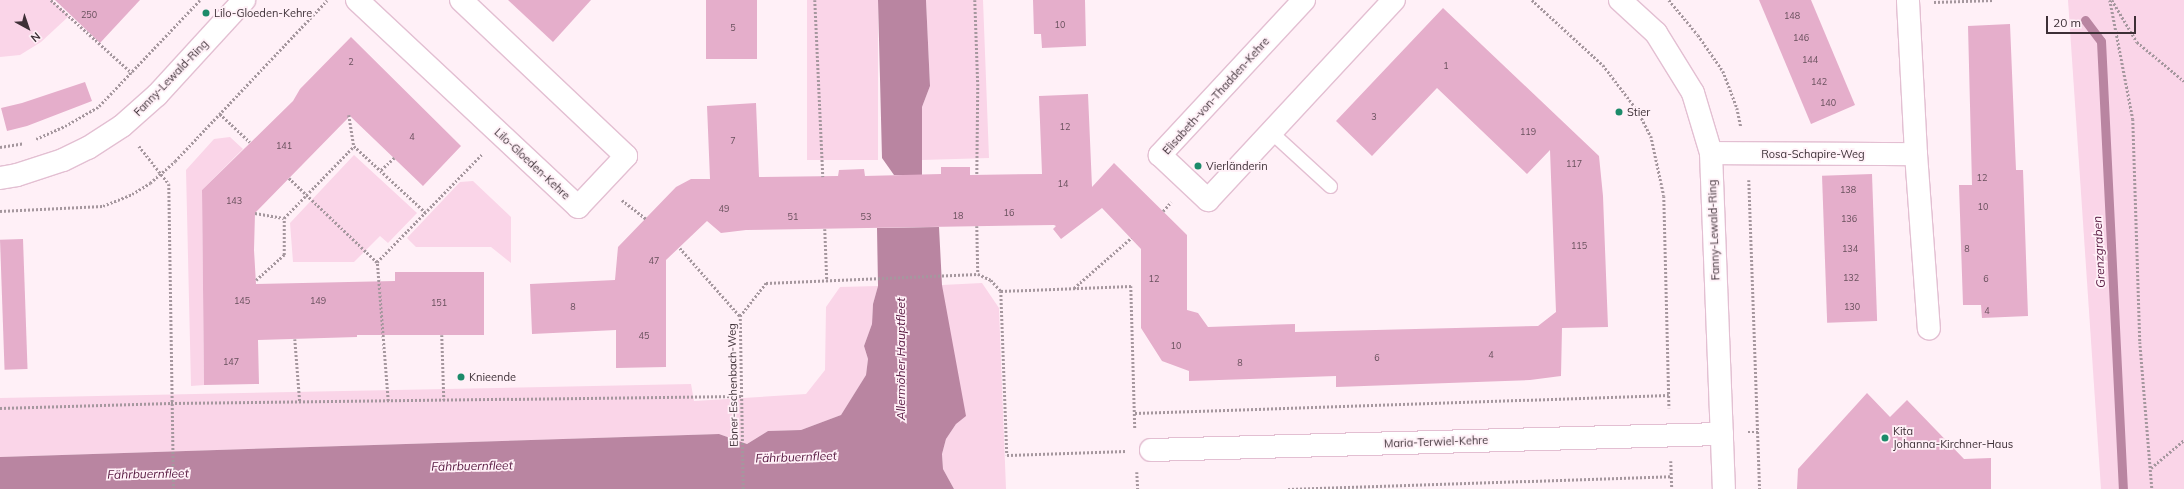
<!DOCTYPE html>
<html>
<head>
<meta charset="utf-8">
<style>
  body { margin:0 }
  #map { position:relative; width:2184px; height:489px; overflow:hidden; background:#fff0f7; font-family:Mulish,sans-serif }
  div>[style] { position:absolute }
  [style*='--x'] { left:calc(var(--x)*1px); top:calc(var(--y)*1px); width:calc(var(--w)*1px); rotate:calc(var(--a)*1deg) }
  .green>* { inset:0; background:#fad5e8; transform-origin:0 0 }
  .water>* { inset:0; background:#b985a1 }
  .stream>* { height:9px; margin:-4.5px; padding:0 4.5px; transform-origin:4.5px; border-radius:4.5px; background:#b985a1 }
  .building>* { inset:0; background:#e5aecb; transform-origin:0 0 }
  .path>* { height:2.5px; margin-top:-1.25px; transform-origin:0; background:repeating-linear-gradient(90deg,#a5979e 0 2px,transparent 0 4px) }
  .roads { filter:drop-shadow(1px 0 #e3bfd2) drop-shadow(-1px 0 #e3bfd2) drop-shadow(0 1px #e3bfd2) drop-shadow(0 -1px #e3bfd2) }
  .service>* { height:13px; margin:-6.5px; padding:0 6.5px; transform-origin:6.5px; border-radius:6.5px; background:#fff }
  .minor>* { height:22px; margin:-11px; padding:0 11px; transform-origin:11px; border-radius:11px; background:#fff }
  .dots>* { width:11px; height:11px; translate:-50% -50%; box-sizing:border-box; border:2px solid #fff0f7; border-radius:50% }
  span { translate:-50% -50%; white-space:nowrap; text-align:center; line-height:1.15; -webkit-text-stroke:3.5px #fff0f7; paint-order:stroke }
  .number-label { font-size:9px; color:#68505c }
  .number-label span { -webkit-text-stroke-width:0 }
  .poi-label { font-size:11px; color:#3e3037 }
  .left { translate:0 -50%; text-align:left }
  .street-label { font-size:11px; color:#3e3037 }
  .water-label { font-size:12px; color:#55163e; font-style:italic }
  .north { position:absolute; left:8px; top:8px; width:40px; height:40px; -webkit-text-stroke:3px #fff0f7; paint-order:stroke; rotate:140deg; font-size:11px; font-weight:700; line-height:16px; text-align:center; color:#3e3037 }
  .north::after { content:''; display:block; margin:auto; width:14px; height:18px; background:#3e3037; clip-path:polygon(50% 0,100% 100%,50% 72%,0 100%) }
  .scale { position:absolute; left:2046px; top:16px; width:90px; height:18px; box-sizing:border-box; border:2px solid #3e3037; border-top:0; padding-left:5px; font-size:12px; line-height:14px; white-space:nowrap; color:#3e3037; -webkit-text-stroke:3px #fff0f7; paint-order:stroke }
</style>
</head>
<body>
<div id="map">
  <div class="green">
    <i style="clip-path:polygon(0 0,51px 0,69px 16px,41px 42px,20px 55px,0 57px)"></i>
    <i style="left:807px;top:0;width:71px;height:160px"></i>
    <i style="clip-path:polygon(926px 0,983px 0,989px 158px,922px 160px,922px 107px,930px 86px)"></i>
    <i style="clip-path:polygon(2068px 0,2184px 0,2184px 489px,2101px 489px)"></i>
    <i style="clip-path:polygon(230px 137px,243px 149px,202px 190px,204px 385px,191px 386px,186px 170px,214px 139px)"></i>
    <i style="clip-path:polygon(354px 155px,417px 213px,388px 243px,380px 236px,354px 262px,293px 262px,290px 223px)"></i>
    <i style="clip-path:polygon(473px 181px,511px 217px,511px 263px,491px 247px,416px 247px,407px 238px,460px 182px)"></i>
    <i style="clip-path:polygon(982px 283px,999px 308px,1006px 489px,954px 489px,943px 469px,942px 454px,946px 439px,956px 424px,942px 285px)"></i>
    <i style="clip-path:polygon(878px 286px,873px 304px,872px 324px,864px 346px,868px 359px,866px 375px,841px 415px,801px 430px,768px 431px,747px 444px,719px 434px,0 457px,0 398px,691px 384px,694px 401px,806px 394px,825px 370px,826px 307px,840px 287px)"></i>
  </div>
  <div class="water">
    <i style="clip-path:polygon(878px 0,926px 0,930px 86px,922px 107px,922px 175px,894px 175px,882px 158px)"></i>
    <i style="clip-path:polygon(939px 227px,942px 285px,966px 416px,956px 424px,946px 439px,942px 454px,943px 469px,954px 489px,0 489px,0 457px,719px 434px,747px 444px,768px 431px,801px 430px,841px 415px,866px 375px,868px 359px,864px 346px,872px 324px,873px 304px,878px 286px,877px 228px)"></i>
  </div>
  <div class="stream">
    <i style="--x:2085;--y:20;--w:26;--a:53"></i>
    <i style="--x:2101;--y:41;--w:449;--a:87.2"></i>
  </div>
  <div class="building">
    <i style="clip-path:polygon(55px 0,140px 0,100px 43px)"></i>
    <i style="clip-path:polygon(508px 0,591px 0,553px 42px)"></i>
    <i style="left:706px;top:0;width:51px;height:59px"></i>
    <i style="clip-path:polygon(1033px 0,1085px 0,1086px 46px,1042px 48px,1041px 34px,1034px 34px)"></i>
    <i style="clip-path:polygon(1759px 0,1811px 0,1855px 105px,1811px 124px)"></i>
    <i style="clip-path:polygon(1443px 8px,1599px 156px,1603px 196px,1608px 327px,1562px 328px,1561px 376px,1530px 380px,1336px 387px,1336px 376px,1189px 381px,1189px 371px,1162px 361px,1141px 328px,1141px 249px,1102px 208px,1061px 239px,1053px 229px,1056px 226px,1054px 225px,746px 230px,721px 233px,707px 221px,666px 260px,666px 367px,616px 368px,616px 330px,532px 334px,530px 284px,615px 280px,618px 247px,676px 187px,691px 179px,710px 179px,707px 106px,756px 103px,759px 177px,838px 176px,839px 170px,864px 169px,865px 176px,941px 174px,941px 167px,970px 167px,970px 175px,1042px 174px,1039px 96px,1088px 94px,1092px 187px,1114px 163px,1187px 235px,1187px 310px,1198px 313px,1208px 327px,1295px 324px,1295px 332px,1538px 326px,1556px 312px,1550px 150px,1527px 174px,1437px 88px,1372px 156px,1336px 121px)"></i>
    <i style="clip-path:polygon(2010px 24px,2016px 170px,2023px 170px,2028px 316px,1982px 318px,1981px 305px,1963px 305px,1959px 185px,1972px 185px,1968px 26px)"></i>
    <i style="clip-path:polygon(351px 37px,461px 146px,423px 186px,350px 116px,255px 213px,254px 250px,256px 284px,395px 281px,395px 272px,484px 272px,484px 335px,357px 335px,357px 337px,258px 340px,259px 384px,204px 385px,202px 190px,293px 101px,300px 89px)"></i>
    <i style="clip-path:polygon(85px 82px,92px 101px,27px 126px,7px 131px,1px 108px,22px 103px)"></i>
    <i style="left:1872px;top:174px;width:147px;height:50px;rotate:88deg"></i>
    <i style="left:23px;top:239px;width:130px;height:23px;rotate:88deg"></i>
    <i style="clip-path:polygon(1867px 393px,1890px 417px,1907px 400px,1964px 459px,1991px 458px,1991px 489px,1797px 489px,1798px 469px)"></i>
  </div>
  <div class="path">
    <i style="--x:51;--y:0;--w:109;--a:42"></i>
    <i style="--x:815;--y:0;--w:177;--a:87.4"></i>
    <i style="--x:975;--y:0;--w:84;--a:88"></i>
    <i style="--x:978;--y:84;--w:91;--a:90.6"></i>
    <i style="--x:1532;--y:0;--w:96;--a:42.5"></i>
    <i style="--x:1603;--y:65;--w:58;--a:52.7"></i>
    <i style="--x:1638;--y:111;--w:28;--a:63"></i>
    <i style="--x:1651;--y:136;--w:61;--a:77.8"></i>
    <i style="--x:1664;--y:196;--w:212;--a:88.6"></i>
    <i style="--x:1669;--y:0;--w:45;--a:50.4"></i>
    <i style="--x:1698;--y:35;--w:44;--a:55.2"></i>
    <i style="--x:1723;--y:71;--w:40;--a:69"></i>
    <i style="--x:1737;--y:108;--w:19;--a:78"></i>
    <i style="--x:2110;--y:0;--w:121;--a:79.1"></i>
    <i style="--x:2133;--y:119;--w:223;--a:88.2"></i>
    <i style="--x:2140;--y:342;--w:147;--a:85.3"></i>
    <i style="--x:2112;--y:0;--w:49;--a:59.2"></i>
    <i style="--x:2137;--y:42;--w:61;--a:39.7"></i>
    <i style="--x:1934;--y:2;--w:60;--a:-1.9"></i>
    <i style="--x:220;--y:114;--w:41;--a:43"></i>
    <i style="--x:349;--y:115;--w:31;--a:81"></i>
    <i style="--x:36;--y:139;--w:32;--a:-24"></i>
    <i style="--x:65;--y:126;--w:39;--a:-30"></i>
    <i style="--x:99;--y:106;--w:146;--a:-46.4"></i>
    <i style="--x:139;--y:146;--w:48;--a:51.7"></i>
    <i style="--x:169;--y:184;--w:305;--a:89.1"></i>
    <i style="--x:0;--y:147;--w:24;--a:-9"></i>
    <i style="--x:381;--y:170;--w:18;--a:-43"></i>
    <i style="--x:289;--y:178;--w:122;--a:43.7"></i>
    <i style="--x:1749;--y:180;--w:309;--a:88"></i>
    <i style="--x:622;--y:200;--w:31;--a:38"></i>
    <i style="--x:0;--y:211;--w:103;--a:-2.8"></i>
    <i style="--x:103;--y:206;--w:31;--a:-22"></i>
    <i style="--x:132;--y:194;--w:21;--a:-31"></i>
    <i style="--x:150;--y:183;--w:33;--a:-41"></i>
    <i style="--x:175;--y:161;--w:221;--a:-46.6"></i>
    <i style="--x:1163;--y:211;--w:12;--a:-48"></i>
    <i style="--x:255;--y:213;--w:29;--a:10"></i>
    <i style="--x:977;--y:226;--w:48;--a:88.8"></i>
    <i style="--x:825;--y:229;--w:52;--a:87.8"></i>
    <i style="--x:680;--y:248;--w:91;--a:48.6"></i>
    <i style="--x:256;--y:280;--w:38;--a:-42"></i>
    <i style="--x:284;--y:255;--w:37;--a:-90"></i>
    <i style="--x:284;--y:218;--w:100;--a:-45.8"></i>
    <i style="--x:354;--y:146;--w:97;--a:42.9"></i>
    <i style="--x:1074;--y:288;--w:76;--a:-41.3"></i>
    <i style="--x:1001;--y:291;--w:130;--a:-2.2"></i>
    <i style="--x:1131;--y:286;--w:143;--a:88.4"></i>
    <i style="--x:442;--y:335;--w:65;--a:88.2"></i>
    <i style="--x:295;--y:339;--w:63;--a:85.5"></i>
    <i style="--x:388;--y:401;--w:139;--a:-94.5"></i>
    <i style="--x:377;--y:262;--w:151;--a:-45.8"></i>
    <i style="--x:0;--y:408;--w:171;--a:-1.7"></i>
    <i style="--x:171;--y:403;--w:570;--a:-0.7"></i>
    <i style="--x:1135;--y:413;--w:534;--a:-1.93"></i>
    <i style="--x:1748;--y:432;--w:11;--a:0"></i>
    <i style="--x:1671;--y:461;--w:28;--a:88"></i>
    <i style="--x:2151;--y:468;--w:43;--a:-40.3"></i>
    <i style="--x:1137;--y:472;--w:17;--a:87"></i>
    <i style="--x:743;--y:489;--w:173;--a:-91"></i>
    <i style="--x:740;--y:316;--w:42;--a:-51.8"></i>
    <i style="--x:766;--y:283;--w:212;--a:-2.4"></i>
    <i style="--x:978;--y:274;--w:14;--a:25"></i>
    <i style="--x:991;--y:280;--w:15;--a:48"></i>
    <i style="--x:1001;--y:291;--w:164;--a:87.9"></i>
    <i style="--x:1007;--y:455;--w:119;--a:-1.9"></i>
    <i style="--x:1288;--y:489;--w:383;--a:-1.9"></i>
  </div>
  <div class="roads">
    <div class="service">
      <i style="--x:1271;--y:132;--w:80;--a:42.5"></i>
    </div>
    <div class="minor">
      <i style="--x:357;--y:0;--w:303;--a:43.1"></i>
      <i style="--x:578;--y:207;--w:70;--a:-46.7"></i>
      <i style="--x:626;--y:156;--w:227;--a:-136.6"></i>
      <i style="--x:1304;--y:0;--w:212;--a:132.9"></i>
      <i style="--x:1160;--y:155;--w:66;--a:43.2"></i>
      <i style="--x:1208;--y:200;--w:273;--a:-47.1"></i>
      <i style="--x:1620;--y:0;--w:49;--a:42.5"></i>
      <i style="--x:1656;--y:33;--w:70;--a:58.3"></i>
      <i style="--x:1693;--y:93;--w:63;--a:73.3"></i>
      <i style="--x:1711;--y:153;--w:336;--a:87.8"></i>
      <i style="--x:1711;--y:153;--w:205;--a:0.3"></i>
      <i style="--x:1916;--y:154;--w:154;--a:-93"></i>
      <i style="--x:1916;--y:154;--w:175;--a:85.8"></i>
      <i style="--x:0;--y:178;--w:17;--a:-10"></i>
      <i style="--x:17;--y:175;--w:48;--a:-18.1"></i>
      <i style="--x:63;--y:160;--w:28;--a:-26"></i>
      <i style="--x:88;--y:148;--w:40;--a:-32.9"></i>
      <i style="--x:122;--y:126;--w:47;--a:-41.5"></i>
      <i style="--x:157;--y:95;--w:129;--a:-47.5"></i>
      <i style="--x:1151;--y:450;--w:571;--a:-1.61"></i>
    </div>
  </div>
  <div class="dots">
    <i style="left:206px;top:13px;background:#1c8b6a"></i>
    <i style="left:1619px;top:112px;background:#1c8b6a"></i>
    <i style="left:1198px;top:166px;background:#1c8b6a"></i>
    <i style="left:461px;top:377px;background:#1c8b6a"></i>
    <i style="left:1885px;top:438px;background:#1c8b6a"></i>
  </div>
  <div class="number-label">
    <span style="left:89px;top:15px">250</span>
    <span style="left:1792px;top:16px">148</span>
    <span style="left:1060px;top:25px">10</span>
    <span style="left:733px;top:28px">5</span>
    <span style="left:1801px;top:38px">146</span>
    <span style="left:1810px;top:60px">144</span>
    <span style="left:351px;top:62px">2</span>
    <span style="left:1446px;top:66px">1</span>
    <span style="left:1819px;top:82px">142</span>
    <span style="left:1828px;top:103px">140</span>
    <span style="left:1374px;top:117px">3</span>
    <span style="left:1065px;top:127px">12</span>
    <span style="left:1528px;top:132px">119</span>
    <span style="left:412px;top:137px">4</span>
    <span style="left:733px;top:141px">7</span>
    <span style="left:284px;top:146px">141</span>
    <span style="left:1574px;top:164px">117</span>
    <span style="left:1982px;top:178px">12</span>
    <span style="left:1063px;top:184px">14</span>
    <span style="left:1848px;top:190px">138</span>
    <span style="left:234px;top:201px">143</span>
    <span style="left:1983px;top:207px">10</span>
    <span style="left:724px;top:209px">49</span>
    <span style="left:1009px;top:213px">16</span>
    <span style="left:958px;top:216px">18</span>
    <span style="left:793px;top:217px">51</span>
    <span style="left:866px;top:217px">53</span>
    <span style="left:1849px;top:219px">136</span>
    <span style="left:1579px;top:246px">115</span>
    <span style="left:1850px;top:249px">134</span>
    <span style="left:1967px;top:249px">8</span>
    <span style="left:654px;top:261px">47</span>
    <span style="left:1851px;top:278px">132</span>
    <span style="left:1154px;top:279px">12</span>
    <span style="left:1986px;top:279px">6</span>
    <span style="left:242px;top:301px">145</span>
    <span style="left:318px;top:301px">149</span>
    <span style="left:439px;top:303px">151</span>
    <span style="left:573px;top:307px">8</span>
    <span style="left:1852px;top:307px">130</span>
    <span style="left:1987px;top:311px">4</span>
    <span style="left:644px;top:336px">45</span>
    <span style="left:1176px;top:346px">10</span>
    <span style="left:1491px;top:355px">4</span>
    <span style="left:1377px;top:358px">6</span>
    <span style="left:231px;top:362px">147</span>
    <span style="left:1240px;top:363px">8</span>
  </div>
  <div class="poi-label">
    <span class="left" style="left:214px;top:13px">Lilo-Gloeden-Kehre</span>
    <span class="left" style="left:1627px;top:112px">Stier</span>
    <span class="left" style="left:1206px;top:166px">Vierländerin</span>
    <span class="left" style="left:469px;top:377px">Knieende</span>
    <span class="left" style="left:1893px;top:438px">Kita<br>Johanna-Kirchner-Haus</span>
  </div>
  <div class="street-label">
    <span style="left:171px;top:78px;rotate:-46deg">Fanny-Lewald-Ring</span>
    <span style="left:1216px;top:96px;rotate:-48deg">Elisabeth-von-Thadden-Kehre</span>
    <span style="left:1813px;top:154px">Rosa-Schapire-Weg</span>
    <span style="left:532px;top:164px;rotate:43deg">Lilo-Gloeden-Kehre</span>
    <span style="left:1714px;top:230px;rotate:-92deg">Fanny-Lewald-Ring</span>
    <span style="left:733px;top:385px;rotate:-91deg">Ebner-Eschenbach-Weg</span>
    <span style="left:1436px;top:442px;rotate:-2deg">Maria-Terwiel-Kehre</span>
  </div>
  <div class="water-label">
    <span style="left:2099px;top:252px;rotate:-93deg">Grenzgraben</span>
    <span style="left:901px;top:359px;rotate:-90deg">Allermöher Hauptfleet</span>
    <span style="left:796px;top:457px;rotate:-2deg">Fährbuernfleet</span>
    <span style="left:472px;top:466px;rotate:-1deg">Fährbuernfleet</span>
    <span style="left:148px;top:474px;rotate:-1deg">Fährbuernfleet</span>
  </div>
  <div class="north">N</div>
  <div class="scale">20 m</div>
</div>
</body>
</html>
